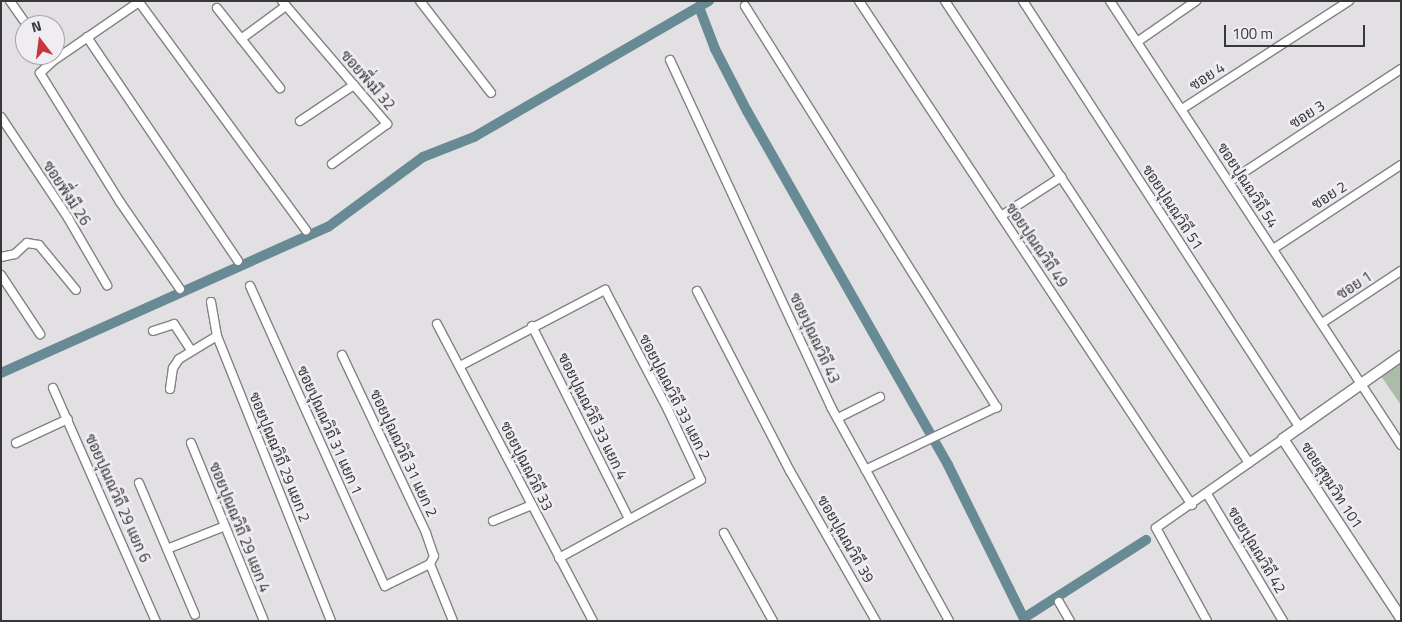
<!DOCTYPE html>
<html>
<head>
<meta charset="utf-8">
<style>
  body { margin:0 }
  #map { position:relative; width:1402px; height:622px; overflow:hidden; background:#e2e0e3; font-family:"Titillium Web",Sarabun,sans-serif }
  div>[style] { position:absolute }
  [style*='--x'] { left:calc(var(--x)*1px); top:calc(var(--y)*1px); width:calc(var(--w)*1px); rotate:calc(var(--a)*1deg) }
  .green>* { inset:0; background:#abbca9 }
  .canal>* { height:10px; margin:-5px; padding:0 5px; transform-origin:5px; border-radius:5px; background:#688a95 }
  .roads { filter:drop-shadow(1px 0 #838184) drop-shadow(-1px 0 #838184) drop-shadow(0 1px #838184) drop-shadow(0 -1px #838184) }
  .minor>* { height:8px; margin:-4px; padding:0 4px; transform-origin:4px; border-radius:4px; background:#fff }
  .tertiary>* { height:10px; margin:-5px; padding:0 5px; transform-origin:5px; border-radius:5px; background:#fff }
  span { translate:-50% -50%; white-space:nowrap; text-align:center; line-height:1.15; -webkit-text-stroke:5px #efedf1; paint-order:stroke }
  .street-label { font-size:15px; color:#383739 }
  .frame { position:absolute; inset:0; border:2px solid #383739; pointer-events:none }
  .north { position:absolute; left:15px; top:15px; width:50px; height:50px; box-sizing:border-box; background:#efedf1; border:1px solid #a6a4a7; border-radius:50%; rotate:345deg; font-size:14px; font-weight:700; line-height:20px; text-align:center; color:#383739 }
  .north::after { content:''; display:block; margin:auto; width:18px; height:22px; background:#c6363e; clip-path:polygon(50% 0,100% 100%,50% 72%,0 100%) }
  .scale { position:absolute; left:1224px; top:25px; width:141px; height:22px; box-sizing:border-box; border:2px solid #383739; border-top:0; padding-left:6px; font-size:15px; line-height:18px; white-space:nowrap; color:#383739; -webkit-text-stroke:4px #efedf1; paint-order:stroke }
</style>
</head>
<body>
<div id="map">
  <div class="green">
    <i style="clip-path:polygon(1401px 363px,1401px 405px,1381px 376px)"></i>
  </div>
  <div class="canal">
    <i style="--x:699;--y:7;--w:45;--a:69.1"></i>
    <i style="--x:715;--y:49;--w:70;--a:62.7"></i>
    <i style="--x:747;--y:111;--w:407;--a:60.4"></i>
    <i style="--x:948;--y:465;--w:174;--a:63.7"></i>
    <i style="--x:1;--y:373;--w:358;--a:-24.1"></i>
    <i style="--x:328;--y:227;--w:118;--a:-36.4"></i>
    <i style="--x:423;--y:157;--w:55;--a:-21.4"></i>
    <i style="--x:474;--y:137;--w:272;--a:-30.1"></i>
    <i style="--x:1024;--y:618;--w:145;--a:-32.6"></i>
  </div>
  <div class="roads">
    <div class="minor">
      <i style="--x:10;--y:1;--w:29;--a:55"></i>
      <i style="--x:282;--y:1;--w:162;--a:49.5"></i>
      <i style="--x:387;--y:124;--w:68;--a:144"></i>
      <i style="--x:420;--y:1;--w:116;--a:52.3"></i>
      <i style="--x:859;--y:1;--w:604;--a:56.55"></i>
      <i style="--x:945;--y:1;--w:553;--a:56.65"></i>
      <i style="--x:1023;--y:1;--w:509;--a:57.03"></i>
      <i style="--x:1110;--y:1;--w:531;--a:56.76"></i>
      <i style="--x:745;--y:6;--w:474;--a:57.9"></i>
      <i style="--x:997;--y:407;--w:146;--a:154.5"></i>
      <i style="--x:217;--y:8;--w:102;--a:51.8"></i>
      <i style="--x:87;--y:37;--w:270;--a:56"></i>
      <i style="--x:241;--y:39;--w:56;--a:-36.3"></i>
      <i style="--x:1137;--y:42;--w:72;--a:-34.8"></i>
      <i style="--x:670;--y:60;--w:383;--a:65.1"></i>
      <i style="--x:831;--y:407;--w:244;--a:61.1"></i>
      <i style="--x:1182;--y:109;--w:199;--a:-32.9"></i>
      <i style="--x:1;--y:117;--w:121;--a:56.4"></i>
      <i style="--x:68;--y:218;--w:78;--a:59.8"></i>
      <i style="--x:300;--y:121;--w:65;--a:-33.7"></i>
      <i style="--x:1229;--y:182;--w:206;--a:-33.3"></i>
      <i style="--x:1001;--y:216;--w:72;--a:-33"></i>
      <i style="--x:1273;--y:249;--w:153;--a:-33.3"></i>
      <i style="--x:1;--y:257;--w:14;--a:-12"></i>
      <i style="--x:15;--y:254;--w:16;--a:-43"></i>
      <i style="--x:27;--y:243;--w:12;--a:9"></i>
      <i style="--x:39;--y:245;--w:58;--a:50.6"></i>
      <i style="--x:1;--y:275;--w:71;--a:56.5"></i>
      <i style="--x:250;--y:286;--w:329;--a:65.8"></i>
      <i style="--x:385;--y:586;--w:50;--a:-26.1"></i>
      <i style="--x:430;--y:564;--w:61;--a:68"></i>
      <i style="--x:180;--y:289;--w:106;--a:-124.6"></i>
      <i style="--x:120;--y:202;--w:152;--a:-121.8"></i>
      <i style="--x:40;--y:73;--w:18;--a:-43"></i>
      <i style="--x:53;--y:61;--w:104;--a:-34.5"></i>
      <i style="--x:139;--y:2;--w:283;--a:53.8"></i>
      <i style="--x:697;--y:291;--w:203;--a:62.7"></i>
      <i style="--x:790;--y:471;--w:173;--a:60.2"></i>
      <i style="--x:211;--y:302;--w:35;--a:80"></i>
      <i style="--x:217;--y:336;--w:307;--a:68.2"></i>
      <i style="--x:1322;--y:323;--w:95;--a:-33.4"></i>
      <i style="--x:437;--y:324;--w:335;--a:62.3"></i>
      <i style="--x:532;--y:326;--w:216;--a:63.3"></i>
      <i style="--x:153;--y:331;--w:22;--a:-18"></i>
      <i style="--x:174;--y:324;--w:30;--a:57"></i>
      <i style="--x:342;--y:355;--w:197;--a:64.7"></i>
      <i style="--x:426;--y:533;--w:24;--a:71"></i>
      <i style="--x:434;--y:556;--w:9;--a:117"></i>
      <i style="--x:460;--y:366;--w:164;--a:-27.7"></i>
      <i style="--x:605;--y:290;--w:136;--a:62.3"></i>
      <i style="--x:668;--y:410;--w:77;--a:64.8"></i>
      <i style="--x:701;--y:480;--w:162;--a:151.2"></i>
      <i style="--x:53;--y:388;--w:255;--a:66.2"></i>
      <i style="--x:170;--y:389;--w:21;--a:-82"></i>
      <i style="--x:173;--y:368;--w:11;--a:-56"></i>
      <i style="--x:179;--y:359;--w:44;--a:-31.2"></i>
      <i style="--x:838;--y:418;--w:47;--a:-26.6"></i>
      <i style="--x:16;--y:443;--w:57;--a:-24.8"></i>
      <i style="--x:191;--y:443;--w:192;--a:67.7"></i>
      <i style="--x:139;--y:483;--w:143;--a:67"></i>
      <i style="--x:1207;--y:494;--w:148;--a:59.1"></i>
      <i style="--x:493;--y:521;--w:42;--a:-22.3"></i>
      <i style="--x:724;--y:533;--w:101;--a:60.9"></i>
      <i style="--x:167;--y:549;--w:62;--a:-21.6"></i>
      <i style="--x:1059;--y:602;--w:22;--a:60"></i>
      <i style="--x:1207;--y:621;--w:106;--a:-118.7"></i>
      <i style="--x:1156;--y:528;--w:155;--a:-35"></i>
    </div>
    <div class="tertiary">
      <i style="--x:1401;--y:356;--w:144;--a:144.9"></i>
      <i style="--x:1283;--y:439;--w:214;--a:56.6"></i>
    </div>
  </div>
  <div class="street-label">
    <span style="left:1207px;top:76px;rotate:-33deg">ซอย 4</span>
    <span style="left:368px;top:80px;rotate:49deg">ซอยพึ่งมี 32</span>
    <span style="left:1307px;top:114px;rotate:-33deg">ซอย 3</span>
    <span style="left:1248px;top:185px;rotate:57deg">ซอยปุณณวิถี 54</span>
    <span style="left:67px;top:193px;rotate:57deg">ซอยพึ่งมี 26</span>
    <span style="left:1329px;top:195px;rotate:-33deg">ซอย 2</span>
    <span style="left:1173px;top:207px;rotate:57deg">ซอยปุณณวิถี 51</span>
    <span style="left:1037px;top:245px;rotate:56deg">ซอยปุณณวิถี 49</span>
    <span style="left:1354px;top:285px;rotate:-33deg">ซอย 1</span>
    <span style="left:815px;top:338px;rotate:65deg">ซอยปุณณวิถี 43</span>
    <span style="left:675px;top:397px;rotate:63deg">ซอยปุณณวิถี 33 แยก 2</span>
    <span style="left:593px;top:416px;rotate:64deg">ซอยปุณณวิถี 33 แยก 4</span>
    <span style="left:330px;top:430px;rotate:66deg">ซอยปุณณวิถี 31 แยก 1</span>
    <span style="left:404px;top:453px;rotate:65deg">ซอยปุณณวิถี 31 แยก 2</span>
    <span style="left:280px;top:457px;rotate:68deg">ซอยปุณณวิถี 29 แยก 2</span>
    <span style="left:527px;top:466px;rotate:63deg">ซอยปุณณวิถี 33</span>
    <span style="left:1332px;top:485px;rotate:57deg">ซอยสุขุมวิท 101</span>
    <span style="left:118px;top:498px;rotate:66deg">ซอยปุณณวิถี 29 แยก 6</span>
    <span style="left:240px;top:527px;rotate:68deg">ซอยปุณณวิถี 29 แยก 4</span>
    <span style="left:846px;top:539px;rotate:60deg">ซอยปุณณวิถี 39</span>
    <span style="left:1257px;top:550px;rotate:59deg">ซอยปุณณวิถี 42</span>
  </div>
  <div class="frame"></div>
  <div class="north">N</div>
  <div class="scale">100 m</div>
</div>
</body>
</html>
